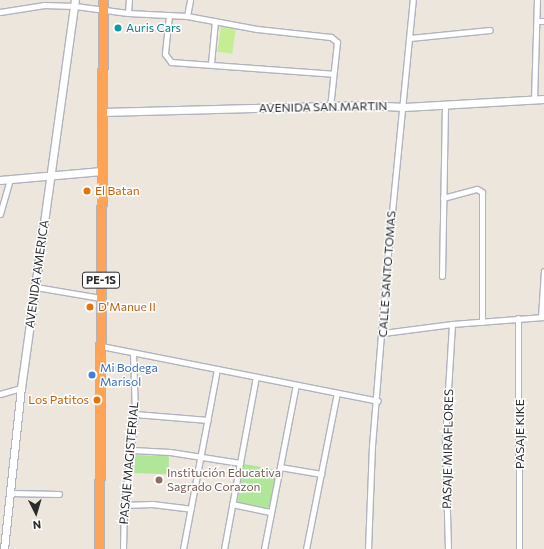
<!DOCTYPE html>
<html>
<head>
<meta charset="utf-8">
<style>
  body { margin:0 }
  #map { position:relative; width:544px; height:549px; overflow:hidden; background:#ede6dd; font-family:Commissioner,sans-serif }
  div>[style] { position:absolute }
  [style*='--x'] { left:calc(var(--x)*1px); top:calc(var(--y)*1px); width:calc(var(--w)*1px); rotate:calc(var(--a)*1deg) }
  .green>* { inset:0; background:#b0e697; transform-origin:0 0 }
  .pitch>* { inset:0; background:#c5ed93; transform-origin:0 0 }
  .roads { filter:drop-shadow(1px 0 #b1b3bf) drop-shadow(-1px 0 #b1b3bf) drop-shadow(0 1px #b1b3bf) drop-shadow(0 -1px #b1b3bf) }
  .street>* { height:5px; margin:-2.5px; padding:0 2.5px; transform-origin:2.5px; border-radius:2.5px; background:#fff }
  .secondary>* { height:7px; margin:-3.5px; padding:0 3.5px; transform-origin:3.5px; border-radius:3.5px; background:#fff }
  .highway>* { height:9px; margin:-4.5px; padding:0 4.5px; transform-origin:4.5px; border-radius:4.5px; background:#ffa356 }
  .dots>* { width:11px; height:11px; translate:-50% -50%; box-sizing:border-box; border:2px solid #fff; border-radius:50% }
  span { translate:-50% -50%; white-space:nowrap; text-align:center; line-height:1.15; -webkit-text-stroke:3px #fff; paint-order:stroke }
  .shield-label span { padding:1px 3px; background:#fff; border:1px solid; border-radius:3px; -webkit-text-stroke-width:0 }
  .shield-label { font-size:11px; color:#2b2b2b; font-weight:700 }
  .culture-label { font-size:12px; color:#0d838f }
  .left { translate:0 -50%; text-align:left }
  .street-label { font-size:12px; color:#2b2b2b }
  .food-label { font-size:12px; color:#c56008 }
  .right { translate:-100% -50%; text-align:right }
  .shop-label { font-size:12px; color:#366cbe }
  .education-label { font-size:12px; color:#785e54 }
  .north { position:absolute; left:16px; top:493px; width:40px; height:40px; -webkit-text-stroke:3px #fff; paint-order:stroke; rotate:175deg; font-size:11px; font-weight:700; line-height:16px; text-align:center; color:#2b2b2b }
  .north::after { content:''; display:block; margin:auto; width:14px; height:18px; background:#2b2b2b; clip-path:polygon(50% 0,100% 100%,50% 72%,0 100%) }
</style>
</head>
<body>
<div id="map">
  <div class="green">
    <i style="left:135px;top:455px;width:34px;height:18px;rotate:2deg"></i>
    <i style="left:244px;top:464px;width:34px;height:39px;rotate:10deg"></i>
  </div>
  <div class="pitch">
    <i style="left:221px;top:26px;width:15px;height:26px;rotate:8deg"></i>
  </div>
  <div class="roads">
    <div class="street">
      <i style="--x:0;--y:12;--w:45;--a:-9"></i>
      <i style="--x:44;--y:5;--w:31;--a:2"></i>
      <i style="--x:75;--y:6;--w:53;--a:7.5"></i>
      <i style="--x:128;--y:13;--w:59;--a:2.9"></i>
      <i style="--x:187;--y:16;--w:71;--a:10.5"></i>
      <i style="--x:257;--y:29;--w:74;--a:6.2"></i>
      <i style="--x:331;--y:37;--w:8;--a:40"></i>
      <i style="--x:337;--y:42;--w:65;--a:96.1"></i>
      <i style="--x:128;--y:13;--w:13;--a:-86"></i>
      <i style="--x:169;--y:15;--w:39;--a:96"></i>
      <i style="--x:165;--y:54;--w:10;--a:53"></i>
      <i style="--x:171;--y:62;--w:162;--a:4.2"></i>
      <i style="--x:187;--y:16;--w:16;--a:-79"></i>
      <i style="--x:537;--y:21;--w:7;--a:0"></i>
      <i style="--x:410;--y:38;--w:80;--a:-5.7"></i>
      <i style="--x:211;--y:63;--w:42;--a:-84.6"></i>
      <i style="--x:534;--y:100;--w:100;--a:-88.3"></i>
      <i style="--x:443;--y:198;--w:35;--a:-15"></i>
      <i style="--x:477;--y:189;--w:6;--a:31"></i>
      <i style="--x:482;--y:192;--w:130;--a:90"></i>
      <i style="--x:0;--y:214;--w:36;--a:-74"></i>
      <i style="--x:442;--y:276;--w:171;--a:-89"></i>
      <i style="--x:35;--y:287;--w:67;--a:9.5"></i>
      <i style="--x:541;--y:317;--w:46;--a:-86.3"></i>
      <i style="--x:518;--y:318;--w:231;--a:89.8"></i>
      <i style="--x:383;--y:333;--w:70;--a:-7.4"></i>
      <i style="--x:452;--y:324;--w:92;--a:-4.4"></i>
      <i style="--x:101;--y:346;--w:282;--a:11.2"></i>
      <i style="--x:0;--y:394;--w:22;--a:-16"></i>
      <i style="--x:135;--y:414;--w:73;--a:4.7"></i>
      <i style="--x:132;--y:450;--w:38;--a:3"></i>
      <i style="--x:170;--y:452;--w:71;--a:8.9"></i>
      <i style="--x:280;--y:467;--w:42;--a:9.7"></i>
      <i style="--x:10;--y:493;--w:49;--a:1.2"></i>
      <i style="--x:232;--y:504;--w:40;--a:12"></i>
      <i style="--x:124;--y:505;--w:28;--a:-2"></i>
      <i style="--x:152;--y:504;--w:39;--a:7"></i>
      <i style="--x:123;--y:549;--w:44;--a:-88.7"></i>
      <i style="--x:124;--y:505;--w:92;--a:-83.1"></i>
      <i style="--x:135;--y:414;--w:61;--a:-91.9"></i>
      <i style="--x:183;--y:549;--w:183;--a:-79.3"></i>
      <i style="--x:224;--y:549;--w:175;--a:-79.5"></i>
      <i style="--x:264;--y:549;--w:167;--a:-79"></i>
      <i style="--x:306;--y:549;--w:159;--a:-78.8"></i>
      <i style="--x:368;--y:549;--w:103;--a:-87.8"></i>
      <i style="--x:372;--y:446;--w:174;--a:-85.4"></i>
      <i style="--x:386;--y:273;--w:274;--a:-84.4"></i>
      <i style="--x:448;--y:549;--w:110;--a:-91.6"></i>
      <i style="--x:445;--y:439;--w:115;--a:-86.5"></i>
    </div>
    <div class="secondary">
      <i style="--x:102;--y:112;--w:265;--a:-1.5"></i>
      <i style="--x:367;--y:105;--w:37;--a:3"></i>
      <i style="--x:404;--y:107;--w:140;--a:-3.3"></i>
      <i style="--x:0;--y:180;--w:102;--a:-5"></i>
      <i style="--x:4;--y:549;--w:162;--a:-84"></i>
      <i style="--x:21;--y:388;--w:392;--a:-82.1"></i>
    </div>
    <div class="highway">
      <i style="--x:99;--y:549;--w:549;--a:-89.58"></i>
    </div>
  </div>
  <div class="dots">
    <i style="left:118px;top:28px;background:#0f9aa8"></i>
    <i style="left:87px;top:191px;background:#e8710a"></i>
    <i style="left:90px;top:307px;background:#e8710a"></i>
    <i style="left:92px;top:375px;background:#3f7fe0"></i>
    <i style="left:97px;top:400px;background:#e8710a"></i>
    <i style="left:159px;top:480px;background:#8d6e63"></i>
  </div>
  <div class="shield-label">
    <span style="left:101px;top:280px">PE-1S</span>
  </div>
  <div class="culture-label">
    <span class="left" style="left:126px;top:28px">Auris Cars</span>
  </div>
  <div class="street-label">
    <span style="left:323px;top:107px;rotate:-1deg">AVENIDA SAN MARTIN</span>
    <span style="left:37px;top:274px;rotate:-82deg">AVENIDA AMERICA</span>
    <span style="left:387px;top:274px;rotate:-86deg">CALLE SANTO TOMAS</span>
    <span style="left:520px;top:434px;rotate:-90deg">PASAJE KIKE</span>
    <span style="left:448px;top:449px;rotate:-89deg">PASAJE MIRAFLORES</span>
    <span style="left:129px;top:463px;rotate:-85deg">PASAJE MAGISTERIAL</span>
  </div>
  <div class="food-label">
    <span class="left" style="left:95px;top:191px">El Batan</span>
    <span class="left" style="left:98px;top:307px">D'Manue II</span>
    <span class="right" style="left:89px;top:400px">Los Patitos</span>
  </div>
  <div class="shop-label">
    <span class="left" style="left:100px;top:375px">Mi Bodega<br>Marisol</span>
  </div>
  <div class="education-label">
    <span class="left" style="left:167px;top:480px">Institución Educativa<br>Sagrado Corazon</span>
  </div>
  <div class="north">N</div>
</div>
</body>
</html>
